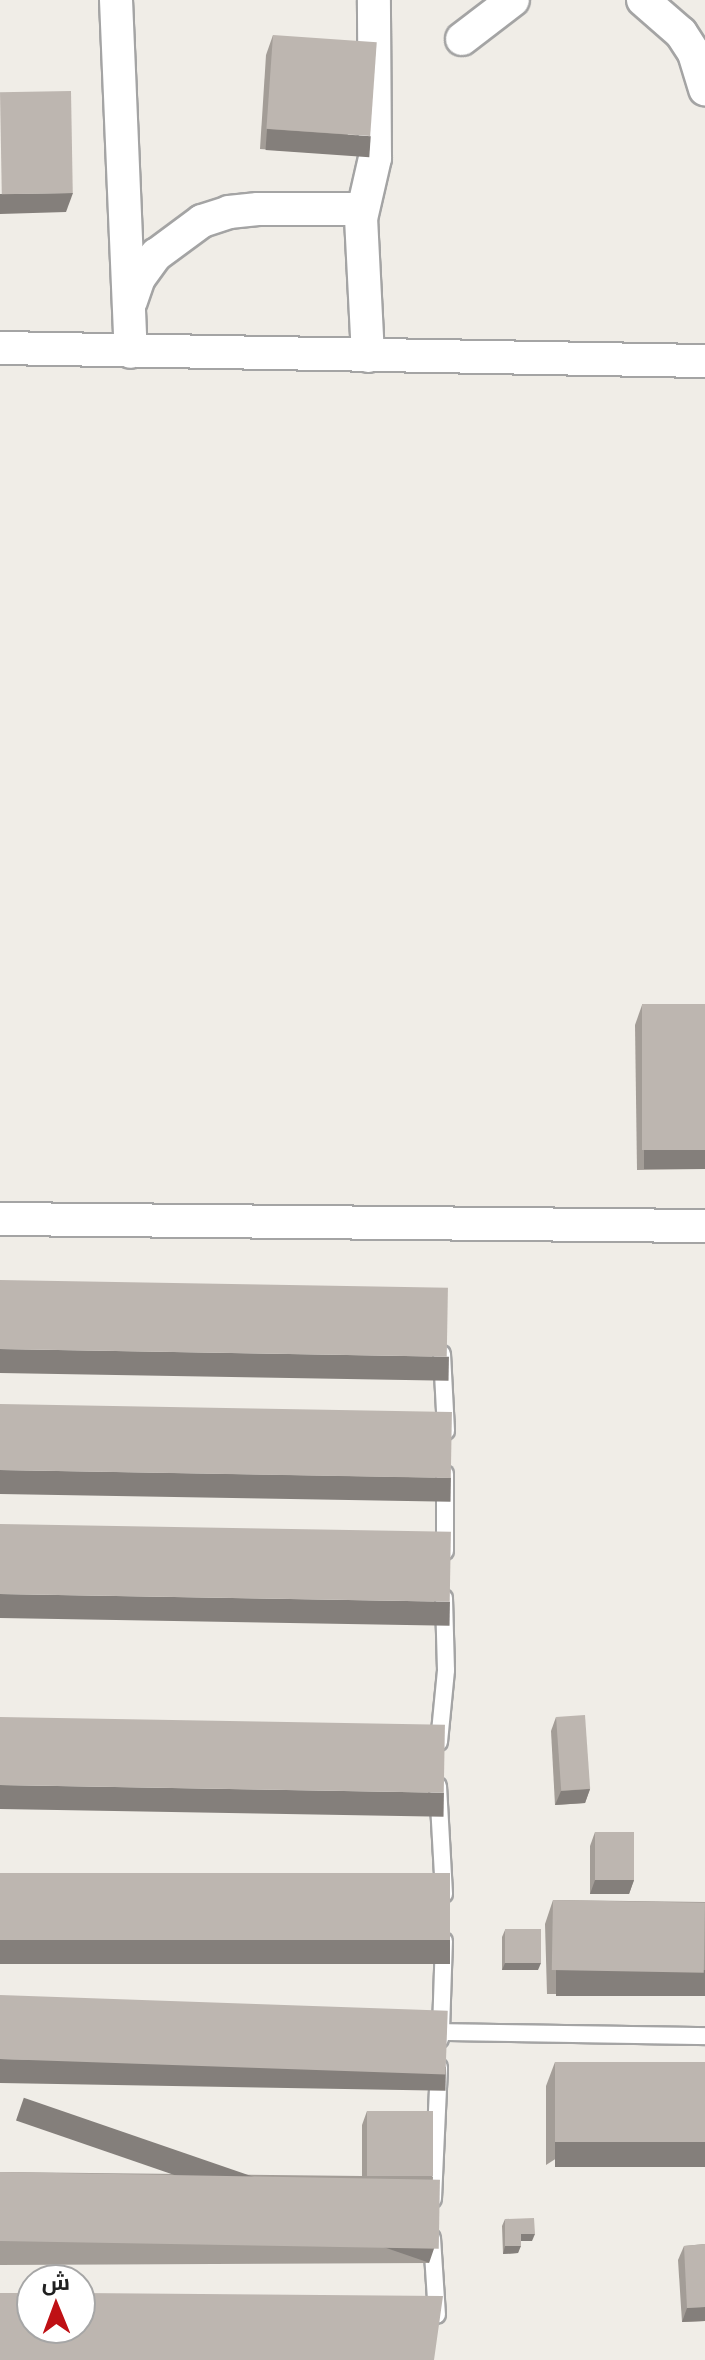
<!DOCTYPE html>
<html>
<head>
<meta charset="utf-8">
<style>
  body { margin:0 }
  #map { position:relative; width:705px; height:2360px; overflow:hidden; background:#f0ede7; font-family:Commissioner,Cairo,sans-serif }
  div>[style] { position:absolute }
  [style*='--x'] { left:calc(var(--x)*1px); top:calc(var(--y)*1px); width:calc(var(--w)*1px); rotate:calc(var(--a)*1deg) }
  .roads { filter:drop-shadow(2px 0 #a4a4a4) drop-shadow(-2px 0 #a4a4a4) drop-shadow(0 2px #a4a4a4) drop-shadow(0 -2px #a4a4a4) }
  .lane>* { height:16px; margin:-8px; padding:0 8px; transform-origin:8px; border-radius:8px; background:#fff }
  .street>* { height:32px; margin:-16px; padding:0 16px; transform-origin:16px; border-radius:16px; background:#fff }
  .wall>* { inset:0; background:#a39d97 }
  .shaded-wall>* { inset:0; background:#847f7b; transform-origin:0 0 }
  .building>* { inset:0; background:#bdb6b0; transform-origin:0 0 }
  span { translate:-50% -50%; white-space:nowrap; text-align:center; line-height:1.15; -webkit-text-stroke:8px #fff; paint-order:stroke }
  .north { position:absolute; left:16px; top:2264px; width:80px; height:80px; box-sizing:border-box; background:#fff; border:2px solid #a6a6a6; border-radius:50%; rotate:359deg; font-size:22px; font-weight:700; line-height:32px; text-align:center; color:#202020 }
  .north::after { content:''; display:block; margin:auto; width:28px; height:36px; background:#bf1014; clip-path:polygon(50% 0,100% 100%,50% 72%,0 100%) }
</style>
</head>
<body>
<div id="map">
  <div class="roads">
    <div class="lane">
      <i style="--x:442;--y:1354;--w:77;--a:87"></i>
      <i style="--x:445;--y:1551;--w:77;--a:-90"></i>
      <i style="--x:439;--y:1742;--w:72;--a:-84.4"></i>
      <i style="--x:446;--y:1670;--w:72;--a:-91.6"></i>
      <i style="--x:438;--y:1786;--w:108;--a:86.8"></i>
      <i style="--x:441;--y:2030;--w:89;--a:-88.1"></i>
      <i style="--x:440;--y:2039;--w:7;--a:-82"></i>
      <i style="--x:441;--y:2032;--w:264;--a:0.9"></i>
      <i style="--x:433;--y:2199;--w:132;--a:-87.4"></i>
      <i style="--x:432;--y:2238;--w:77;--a:86.3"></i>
    </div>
    <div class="street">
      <i style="--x:116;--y:0;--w:352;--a:87.6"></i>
      <i style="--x:643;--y:0;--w:50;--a:41"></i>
      <i style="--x:681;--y:33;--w:24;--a:57"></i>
      <i style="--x:694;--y:53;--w:38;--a:73"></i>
      <i style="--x:462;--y:39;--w:64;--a:-37.4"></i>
      <i style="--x:131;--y:301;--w:24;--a:-71"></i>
      <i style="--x:139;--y:278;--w:29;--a:-54"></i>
      <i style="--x:156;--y:255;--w:57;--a:-36.5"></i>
      <i style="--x:202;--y:221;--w:28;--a:-18"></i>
      <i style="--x:229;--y:212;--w:29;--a:-6"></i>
      <i style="--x:258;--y:209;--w:104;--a:0"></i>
      <i style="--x:0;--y:348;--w:705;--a:1.06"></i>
      <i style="--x:368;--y:356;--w:137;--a:-92.9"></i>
      <i style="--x:361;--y:219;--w:63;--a:-77.1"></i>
      <i style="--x:375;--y:158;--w:158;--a:-90.4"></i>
      <i style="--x:0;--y:1219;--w:705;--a:0.57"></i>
    </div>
  </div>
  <div class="wall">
    <i style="clip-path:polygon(273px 35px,364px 156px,260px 149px,266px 55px)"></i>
    <i style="clip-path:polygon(705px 1004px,705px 1169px,637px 1170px,635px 1025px,642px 1005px)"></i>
    <i style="clip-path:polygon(556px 1717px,590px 1789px,585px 1803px,555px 1805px,551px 1731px)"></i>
    <i style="clip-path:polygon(595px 1832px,634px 1880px,629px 1894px,590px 1894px,590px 1846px)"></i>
    <i style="clip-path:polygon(553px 1900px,705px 1902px,705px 1994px,547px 1994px,545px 1924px)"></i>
    <i style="clip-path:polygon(505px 1930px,538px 1970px,502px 1970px,502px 1937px)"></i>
    <i style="clip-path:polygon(555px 2062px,705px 2063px,546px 2165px,546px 2086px)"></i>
    <i style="clip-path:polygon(367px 2111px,433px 2177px,429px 2263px,0 2265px,0 2172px,362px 2176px,362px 2125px)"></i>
    <i style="clip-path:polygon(505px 2219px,532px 2241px,521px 2241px,518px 2253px,503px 2254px,502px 2226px)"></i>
    <i style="clip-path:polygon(705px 2244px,705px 2321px,682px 2322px,678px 2260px,684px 2246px)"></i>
  </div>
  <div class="shaded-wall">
    <i style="left:267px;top:129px;width:104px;height:21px;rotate:4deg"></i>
    <i style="clip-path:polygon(73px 193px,66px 212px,0 214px,0 194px)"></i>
    <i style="left:705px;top:1150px;width:19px;height:61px;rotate:90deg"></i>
    <i style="left:0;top:1349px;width:449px;height:24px;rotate:1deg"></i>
    <i style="left:0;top:1470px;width:451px;height:24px;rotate:1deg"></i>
    <i style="left:0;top:1594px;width:450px;height:24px;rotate:1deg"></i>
    <i style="left:0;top:1785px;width:444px;height:24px;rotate:1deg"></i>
    <i style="clip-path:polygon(590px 1789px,585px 1803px,555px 1805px,561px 1791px)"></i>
    <i style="clip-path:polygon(595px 1880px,634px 1880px,629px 1894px,590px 1894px)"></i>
    <i style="left:0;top:1940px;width:450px;height:24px"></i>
    <i style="clip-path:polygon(505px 1963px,541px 1963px,538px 1970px,502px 1970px)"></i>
    <i style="left:556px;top:1970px;width:149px;height:26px"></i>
    <i style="left:0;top:2059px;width:446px;height:24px;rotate:1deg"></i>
    <i style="left:555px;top:2142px;width:150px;height:25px"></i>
    <i style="clip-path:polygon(521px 2234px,535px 2234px,532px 2241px,518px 2241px)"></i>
    <i style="left:437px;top:2240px;width:24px;height:437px;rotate:109deg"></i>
    <i style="clip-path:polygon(505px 2246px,521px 2246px,518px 2253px,503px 2254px)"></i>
    <i style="clip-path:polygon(705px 2307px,705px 2321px,682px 2322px,687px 2308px)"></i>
  </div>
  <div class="building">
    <i style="left:273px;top:35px;width:104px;height:94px;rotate:4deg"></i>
    <i style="left:71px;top:91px;width:102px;height:71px;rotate:89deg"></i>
    <i style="left:705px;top:1004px;width:146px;height:63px;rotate:90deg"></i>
    <i style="left:0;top:1280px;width:448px;height:69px;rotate:1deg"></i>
    <i style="left:0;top:1404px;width:452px;height:66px;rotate:1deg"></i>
    <i style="left:0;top:1524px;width:451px;height:70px;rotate:1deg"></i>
    <i style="left:585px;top:1715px;width:74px;height:29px;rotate:86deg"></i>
    <i style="left:0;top:1717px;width:445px;height:68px;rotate:1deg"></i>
    <i style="left:595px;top:1832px;width:39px;height:48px"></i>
    <i style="left:0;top:1873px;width:450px;height:67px"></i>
    <i style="left:553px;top:1900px;width:152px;height:70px;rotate:1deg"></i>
    <i style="left:541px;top:1929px;width:34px;height:36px;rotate:90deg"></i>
    <i style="left:0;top:1995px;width:448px;height:64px;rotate:2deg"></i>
    <i style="left:555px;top:2062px;width:150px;height:80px"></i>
    <i style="left:367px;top:2111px;width:66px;height:65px"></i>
    <i style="left:0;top:2172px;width:440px;height:69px;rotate:1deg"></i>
    <i style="clip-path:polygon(534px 2218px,535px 2234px,521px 2234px,521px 2246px,505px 2246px,505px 2219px)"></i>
    <i style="clip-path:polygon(705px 2244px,705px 2307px,687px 2308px,684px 2246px)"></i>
    <i style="clip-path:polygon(0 2293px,32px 2293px,32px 2328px,80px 2328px,80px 2293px,443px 2296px,434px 2360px,0 2360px)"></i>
  </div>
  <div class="north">ش</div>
</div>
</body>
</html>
